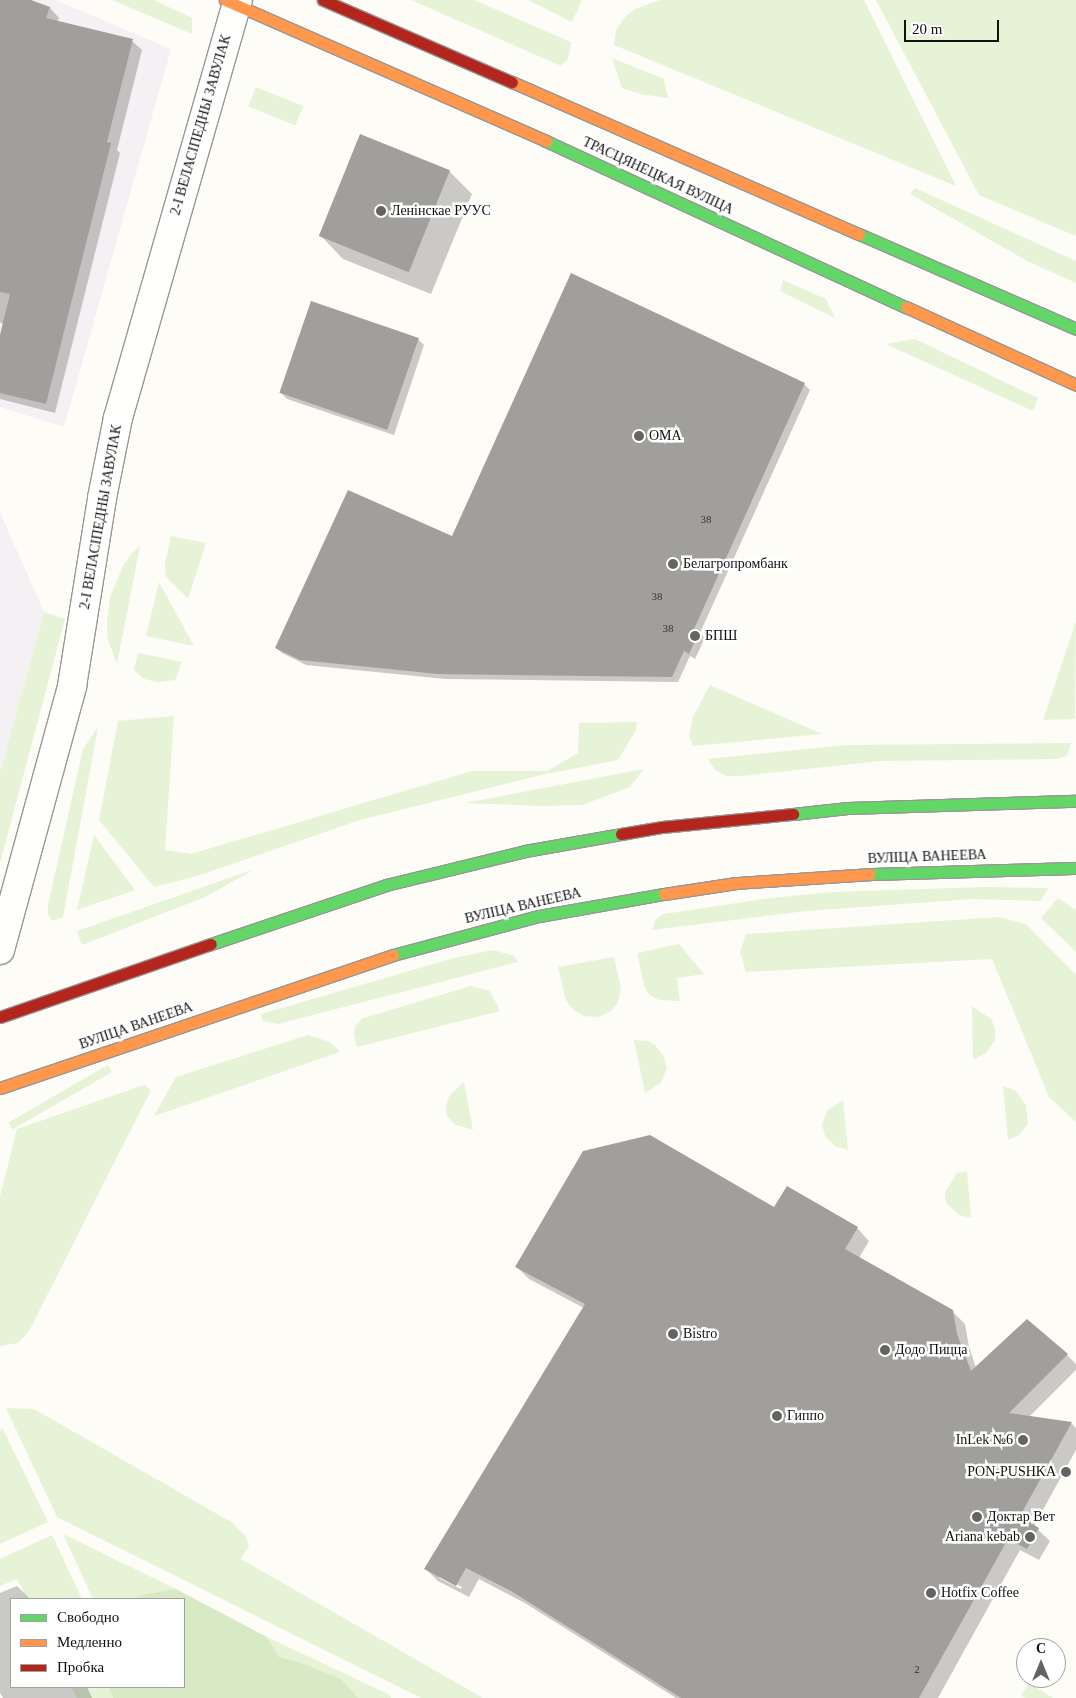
<!DOCTYPE html>
<html>
<head>
<meta charset="utf-8">
<style>
  body { margin:0 }
  #map { position:relative; width:1076px; height:1698px; overflow:hidden; background:#fdfcf7; font-family:"Times New Roman",serif }
  div>[style] { position:absolute }
  [style*='--x'] { left:calc(var(--x)*1px); top:calc(var(--y)*1px); width:calc(var(--w)*1px); rotate:calc(var(--a)*1deg) }
  .industrial>* { inset:0; background:#f5f0f3 }
  .green>* { inset:0; background:#e7f3d7; transform-origin:0 0 }
  .forest>* { inset:0; background:#d8eac5 }
  .shadow>* { inset:0; background:#0003 }
  .building>* { inset:0; background:#a19f9c; transform-origin:0 0 }
  .roads { filter:drop-shadow(1px 0 #979795) drop-shadow(-1px 0 #979795) drop-shadow(0 1px #979795) drop-shadow(0 -1px #979795) }
  .street>* { height:28px; margin:-14px; padding:0 14px; transform-origin:14px; border-radius:14px; background:#fffffe }
  .fast>* { height:11px; margin:-5.5px; padding:0 5.5px; transform-origin:5.5px; border-radius:5.5px; background:#63d668 }
  .slow>* { height:11px; margin:-5.5px; padding:0 5.5px; transform-origin:5.5px; border-radius:5.5px; background:#ff974d }
  .jam>* { height:11px; margin:-5.5px; padding:0 5.5px; transform-origin:5.5px; border-radius:5.5px; background:#b3261e }
  .dots>* { width:14px; height:14px; translate:-50% -50%; box-sizing:border-box; border:2px solid #fff; border-radius:50% }
  span { translate:-50% -50%; white-space:nowrap; text-align:center; line-height:1.15; -webkit-text-stroke:5px #fff; paint-order:stroke }
  .number-label { font-size:11px; color:#353434 }
  .number-label span { -webkit-text-stroke-width:0 }
  .street-label { font-size:14px; color:#111 }
  .poi-label { font-size:14px; color:#111 }
  .left { translate:0 -50%; text-align:left }
  .right { translate:-100% -50%; text-align:right }
  .legend { position:absolute; left:10px; top:1598px; width:175px; height:90px; box-sizing:border-box; background:#fff; border:1px solid #a0a0a0; margin:0; padding:6px 9px; list-style:none; font-size:15px; color:#111 }
  .legend li { display:flex; align-items:center; gap:10px; height:25px }
  .legend b { width:25px; border:1px solid #a0a0a0 }
  .north { position:absolute; left:1016px; top:1638px; width:50px; height:50px; box-sizing:border-box; background:#fff; border:1px solid #a0a0a0; border-radius:50%; rotate:0deg; font-size:14px; font-weight:700; line-height:20px; text-align:center; color:#111 }
  .north::after { content:''; display:block; margin:auto; width:18px; height:22px; background:#646362; clip-path:polygon(50% 0,100% 100%,50% 72%,0 100%) }
  .scale { position:absolute; left:904px; top:20px; width:95px; height:22px; box-sizing:border-box; border:2px solid #111; border-top:0; padding-left:6px; font-size:15px; line-height:18px; white-space:nowrap; color:#111; -webkit-text-stroke:4px #fff; paint-order:stroke }
</style>
</head>
<body>
<div id="map">
  <div class="industrial">
    <i style="clip-path:polygon(0 0,55px 0,171px 49px,64px 427px,0 407px)"></i>
    <i style="clip-path:polygon(0 512px,44px 612px,0 772px)"></i>
  </div>
  <div class="green">
    <i style="clip-path:polygon(112px 0,154px 0,192px 18px,192px 34px)"></i>
    <i style="clip-path:polygon(411px 0,474px 0,571px 42px,568px 59px,561px 66px)"></i>
    <i style="clip-path:polygon(528px 0,582px 0,572px 22px)"></i>
    <i style="clip-path:polygon(660px 0,864px 0,956px 186px,614px 45px,616px 30px,626px 16px,635px 9px)"></i>
    <i style="clip-path:polygon(876px 0,1076px 0,1076px 236px,979px 195px)"></i>
    <i style="clip-path:polygon(612px 58px,664px 79px,668px 98px,640px 94px,622px 88px)"></i>
    <i style="left:256px;top:87px;width:51px;height:21px;rotate:22deg"></i>
    <i style="clip-path:polygon(915px 188px,1076px 261px,1076px 283px,1027px 261px,910px 194px)"></i>
    <i style="clip-path:polygon(783px 280px,826px 299px,835px 318px,780px 291px)"></i>
    <i style="clip-path:polygon(915px 339px,1038px 398px,1033px 411px,886px 344px)"></i>
    <i style="clip-path:polygon(171px 536px,206px 543px,188px 599px,166px 577px,165px 564px)"></i>
    <i style="clip-path:polygon(140px 546px,117px 664px,108px 640px,107px 623px,110px 597px,123px 566px,131px 554px)"></i>
    <i style="clip-path:polygon(159px 582px,194px 646px,146px 636px)"></i>
    <i style="clip-path:polygon(44px 612px,65px 619px,0 863px,0 772px)"></i>
    <i style="clip-path:polygon(1076px 621px,1075px 719px,1043px 720px)"></i>
    <i style="clip-path:polygon(138px 653px,182px 662px,175px 680px,157px 682px,144px 679px,134px 670px)"></i>
    <i style="clip-path:polygon(710px 685px,822px 734px,693px 746px,689px 736px,693px 717px)"></i>
    <i style="clip-path:polygon(174px 716px,165px 850px,191px 854px,472px 771px,547px 771px,578px 753px,579px 723px,637px 722px,636px 730px,618px 760px,541px 775px,360px 820px,197px 876px,154px 887px,99px 820px,118px 721px)"></i>
    <i style="clip-path:polygon(98px 727px,63px 917px,52px 921px,48px 914px,48px 905px,83px 749px)"></i>
    <i style="clip-path:polygon(1071px 743px,1067px 756px,1056px 759px,881px 761px,741px 776px,727px 776px,715px 770px,708px 759px,847px 745px)"></i>
    <i style="clip-path:polygon(644px 769px,630px 787px,582px 805px,542px 806px,465px 803px)"></i>
    <i style="clip-path:polygon(94px 835px,135px 890px,77px 910px)"></i>
    <i style="clip-path:polygon(255px 869px,205px 897px,82px 945px,77px 931px)"></i>
    <i style="clip-path:polygon(983px 887px,1049px 888px,1040px 901px,973px 899px,806px 911px,652px 930px,656px 919px,664px 914px,771px 898px,832px 892px)"></i>
    <i style="clip-path:polygon(1058px 898px,1076px 910px,1076px 952px,1041px 918px)"></i>
    <i style="clip-path:polygon(999px 917px,1027px 925px,1076px 975px,1076px 1122px,1049px 1097px,992px 959px,746px 972px,740px 952px,746px 934px)"></i>
    <i style="clip-path:polygon(679px 944px,704px 974px,677px 978px,680px 1001px,659px 1000px,649px 995px,644px 985px,637px 953px)"></i>
    <i style="clip-path:polygon(493px 950px,514px 956px,518px 962px,278px 1024px,263px 1021px,261px 1014px,454px 958px)"></i>
    <i style="clip-path:polygon(614px 957px,621px 989px,618px 1002px,611px 1011px,598px 1017px,584px 1016px,574px 1010px,566px 1001px,558px 967px)"></i>
    <i style="clip-path:polygon(471px 986px,490px 991px,500px 1011px,357px 1047px,354px 1035px,355px 1026px,363px 1018px)"></i>
    <i style="clip-path:polygon(972px 1006px,991px 1019px,995px 1028px,995px 1040px,986px 1053px,973px 1060px)"></i>
    <i style="clip-path:polygon(308px 1035px,330px 1042px,340px 1052px,154px 1116px,176px 1077px)"></i>
    <i style="clip-path:polygon(634px 1040px,648px 1041px,655px 1045px,663px 1055px,667px 1068px,661px 1083px,645px 1093px)"></i>
    <i style="left:108px;top:1065px;width:8px;height:115px;rotate:60deg"></i>
    <i style="clip-path:polygon(464px 1082px,473px 1130px,456px 1125px,447px 1116px,446px 1104px,450px 1095px)"></i>
    <i style="clip-path:polygon(144px 1085px,151px 1090px,29px 1331px,18px 1343px,0 1346px,0 1196px,17px 1129px)"></i>
    <i style="clip-path:polygon(1003px 1086px,1016px 1091px,1026px 1105px,1028px 1124px,1019px 1135px,1008px 1140px)"></i>
    <i style="clip-path:polygon(843px 1100px,848px 1150px,835px 1146px,825px 1136px,822px 1125px,827px 1111px)"></i>
    <i style="clip-path:polygon(967px 1171px,971px 1218px,959px 1215px,946px 1203px,945px 1192px,957px 1173px)"></i>
    <i style="clip-path:polygon(6px 1408px,34px 1409px,233px 1523px,245px 1536px,249px 1546px,241px 1559px,483px 1698px,421px 1698px,57px 1517px)"></i>
    <i style="clip-path:polygon(2px 1427px,48px 1522px,0 1544px,0 1432px)"></i>
    <i style="clip-path:polygon(63px 1534px,176px 1589px,144px 1594px,133px 1599px,93px 1599px)"></i>
    <i style="clip-path:polygon(52px 1535px,82px 1599px,27px 1599px,17px 1579px,0 1586px,0 1559px)"></i>
    <i style="clip-path:polygon(267px 1637px,390px 1695px,391px 1698px,358px 1698px,340px 1679px,302px 1663px,279px 1657px)"></i>
    <i style="clip-path:polygon(1029px 1683px,1053px 1698px,1025px 1698px,1021px 1696px)"></i>
    <i style="clip-path:polygon(71px 1687px,108px 1687px,113px 1698px,77px 1698px)"></i>
  </div>
  <div class="forest">
    <i style="clip-path:polygon(176px 1589px,267px 1637px,279px 1657px,302px 1663px,341px 1679px,358px 1698px,113px 1698px,108px 1687px,184px 1687px,184px 1599px,133px 1599px,144px 1594px)"></i>
  </div>
  <div class="shadow">
    <i style="clip-path:polygon(0 0,28px 0,50px 8px,59px 18px,57px 22px,132px 41px,142px 50px,117px 150px,120px 153px,55px 413px,0 399px,0 341px,4px 325px,0 322px)"></i>
    <i style="clip-path:polygon(449px 171px,472px 194px,431px 294px,343px 259px,320px 235px)"></i>
    <i style="clip-path:polygon(418px 339px,424px 345px,394px 435px,287px 399px,281px 393px)"></i>
    <i style="clip-path:polygon(804px 384px,810px 390px,700px 633px,705px 638px,695px 659px,690px 656px,678px 682px,445px 679px,306px 665px,282px 653px,276px 648px,453px 538px)"></i>
    <i style="clip-path:polygon(evenodd,787px 1188px,857px 1228px,869px 1241px,859px 1258px,952px 1311px,965px 1324px,969px 1347px,976px 1368px,1067px 1355px,1076px 1364px,1076px 1370px,1029px 1417px,1072px 1424px,1076px 1428px,1076px 1450px,1034px 1526px,1050px 1541px,1039px 1560px,1020px 1550px,938px 1698px,676px 1698px,525px 1603px,479px 1579px,469px 1597px,438px 1581px,426px 1569px,584px 1308px,529px 1279px,517px 1267px,774px 1209px,787px 1188px,439px 1575px,462px 1587px,461px 1589px,439px 1578px,439px 1575px)"></i>
    <i style="clip-path:polygon(17px 1586px,30px 1599px,11px 1599px,11px 1687px,87px 1687px,92px 1698px,3px 1698px,0 1693px,0 1593px)"></i>
  </div>
  <div class="building">
    <i style="clip-path:polygon(0 0,31px 0,50px 7px,46px 18px,133px 39px,107px 142px,111px 143px,46px 404px,0 393px,0 335px,10px 294px,0 292px)"></i>
    <i style="left:360px;top:134px;width:97px;height:110px;rotate:22deg"></i>
    <i style="clip-path:polygon(571px 273px,805px 383px,694px 629px,700px 631px,689px 654px,684px 651px,672px 677px,438px 674px,300px 660px,275px 648px,348px 490px,452px 536px)"></i>
    <i style="left:311px;top:301px;width:114px;height:97px;rotate:19deg"></i>
    <i style="clip-path:polygon(650px 1135px,774px 1207px,787px 1186px,858px 1227px,845px 1249px,953px 1310px,957px 1334px,971px 1371px,1027px 1319px,1068px 1354px,1009px 1413px,1072px 1422px,1020px 1516px,1039px 1528px,1027px 1549px,1008px 1539px,919px 1698px,681px 1698px,511px 1591px,466px 1568px,456px 1586px,424px 1569px,585px 1304px,515px 1267px,583px 1151px)"></i>
  </div>
  <div class="roads">
    <div class="street">
      <i style="--x:0;--y:950;--w:274;--a:-74.7"></i>
      <i style="--x:72;--y:686;--w:190;--a:-80.9"></i>
      <i style="--x:102;--y:498;--w:82;--a:-78.7"></i>
      <i style="--x:118;--y:418;--w:435;--a:-74"></i>
    </div>
    <div class="fast">
      <i style="--x:546;--y:141;--w:396;--a:24.8"></i>
      <i style="--x:859;--y:234;--w:237;--a:23.6"></i>
      <i style="--x:793;--y:814;--w:55;--a:-6.2"></i>
      <i style="--x:848;--y:808;--w:228;--a:-1.8"></i>
      <i style="--x:870;--y:874;--w:206;--a:-1.7"></i>
      <i style="--x:211;--y:944;--w:185;--a:-18.6"></i>
      <i style="--x:386;--y:885;--w:143;--a:-13.7"></i>
      <i style="--x:525;--y:851;--w:97;--a:-10"></i>
      <i style="--x:393;--y:955;--w:151;--a:-15"></i>
      <i style="--x:539;--y:916;--w:127;--a:-10"></i>
    </div>
    <div class="slow">
      <i style="--x:225;--y:0;--w:351;--a:23.7"></i>
      <i style="--x:512;--y:82;--w:379;--a:23.7"></i>
      <i style="--x:906;--y:307;--w:187;--a:24.6"></i>
      <i style="--x:664;--y:894;--w:73;--a:-8.7"></i>
      <i style="--x:736;--y:883;--w:134;--a:-3.8"></i>
      <i style="--x:0;--y:1088;--w:415;--a:-18.7"></i>
    </div>
    <div class="jam">
      <i style="--x:323;--y:0;--w:206;--a:23.5"></i>
      <i style="--x:621;--y:834;--w:42;--a:-9.7"></i>
      <i style="--x:662;--y:827;--w:132;--a:-5.7"></i>
      <i style="--x:0;--y:1017;--w:223;--a:-19.1"></i>
    </div>
  </div>
  <div class="dots">
    <i style="left:381px;top:211px;background:#646362"></i>
    <i style="left:639px;top:436px;background:#646362"></i>
    <i style="left:673px;top:564px;background:#646362"></i>
    <i style="left:695px;top:636px;background:#646362"></i>
    <i style="left:673px;top:1334px;background:#646362"></i>
    <i style="left:885px;top:1350px;background:#646362"></i>
    <i style="left:777px;top:1416px;background:#646362"></i>
    <i style="left:1023px;top:1440px;background:#646362"></i>
    <i style="left:1066px;top:1472px;background:#646362"></i>
    <i style="left:977px;top:1517px;background:#646362"></i>
    <i style="left:1030px;top:1537px;background:#646362"></i>
    <i style="left:931px;top:1593px;background:#646362"></i>
  </div>
  <div class="number-label">
    <span style="left:706px;top:519px">38</span>
    <span style="left:657px;top:596px">38</span>
    <span style="left:668px;top:628px">38</span>
    <span style="left:917px;top:1669px">2</span>
  </div>
  <div class="street-label">
    <span style="left:201px;top:125px;rotate:-74deg">2-І ВЕЛАСІПЕДНЫ ЗАВУЛАК</span>
    <span style="left:658px;top:176px;rotate:25deg">ТРАСЦЯНЕЦКАЯ ВУЛІЦА</span>
    <span style="left:101px;top:517px;rotate:-80deg">2-І ВЕЛАСІПЕДНЫ ЗАВУЛАК</span>
    <span style="left:927px;top:857px;rotate:-2deg">ВУЛІЦА ВАНЕЕВА</span>
    <span style="left:523px;top:906px;rotate:-13deg">ВУЛІЦА ВАНЕЕВА</span>
    <span style="left:136px;top:1026px;rotate:-19deg">ВУЛІЦА ВАНЕЕВА</span>
  </div>
  <div class="poi-label">
    <span class="left" style="left:391px;top:211px">Ленінскае РУУС</span>
    <span class="left" style="left:649px;top:436px">ОМА</span>
    <span class="left" style="left:683px;top:564px">Белагропромбанк</span>
    <span class="left" style="left:705px;top:636px">БПШ</span>
    <span class="left" style="left:683px;top:1334px">Bistro</span>
    <span class="left" style="left:895px;top:1350px">Додо Пицца</span>
    <span class="left" style="left:787px;top:1416px">Гиппо</span>
    <span class="right" style="left:1013px;top:1440px">InLek №6</span>
    <span class="right" style="left:1056px;top:1472px">PON-PUSHKA</span>
    <span class="left" style="left:987px;top:1517px">Доктар Вет</span>
    <span class="right" style="left:1020px;top:1537px">Ariana kebab</span>
    <span class="left" style="left:941px;top:1593px">Hotfix Coffee</span>
  </div>
  <ul class="legend">
  <li><b style="height:6px;background:#63d668"></b>Свободно</li>
  <li><b style="height:6px;background:#ff974d"></b>Медленно</li>
  <li><b style="height:6px;background:#b3261e"></b>Пробка</li>
  </ul>
  <div class="north">С</div>
  <div class="scale">20 m</div>
</div>
</body>
</html>
